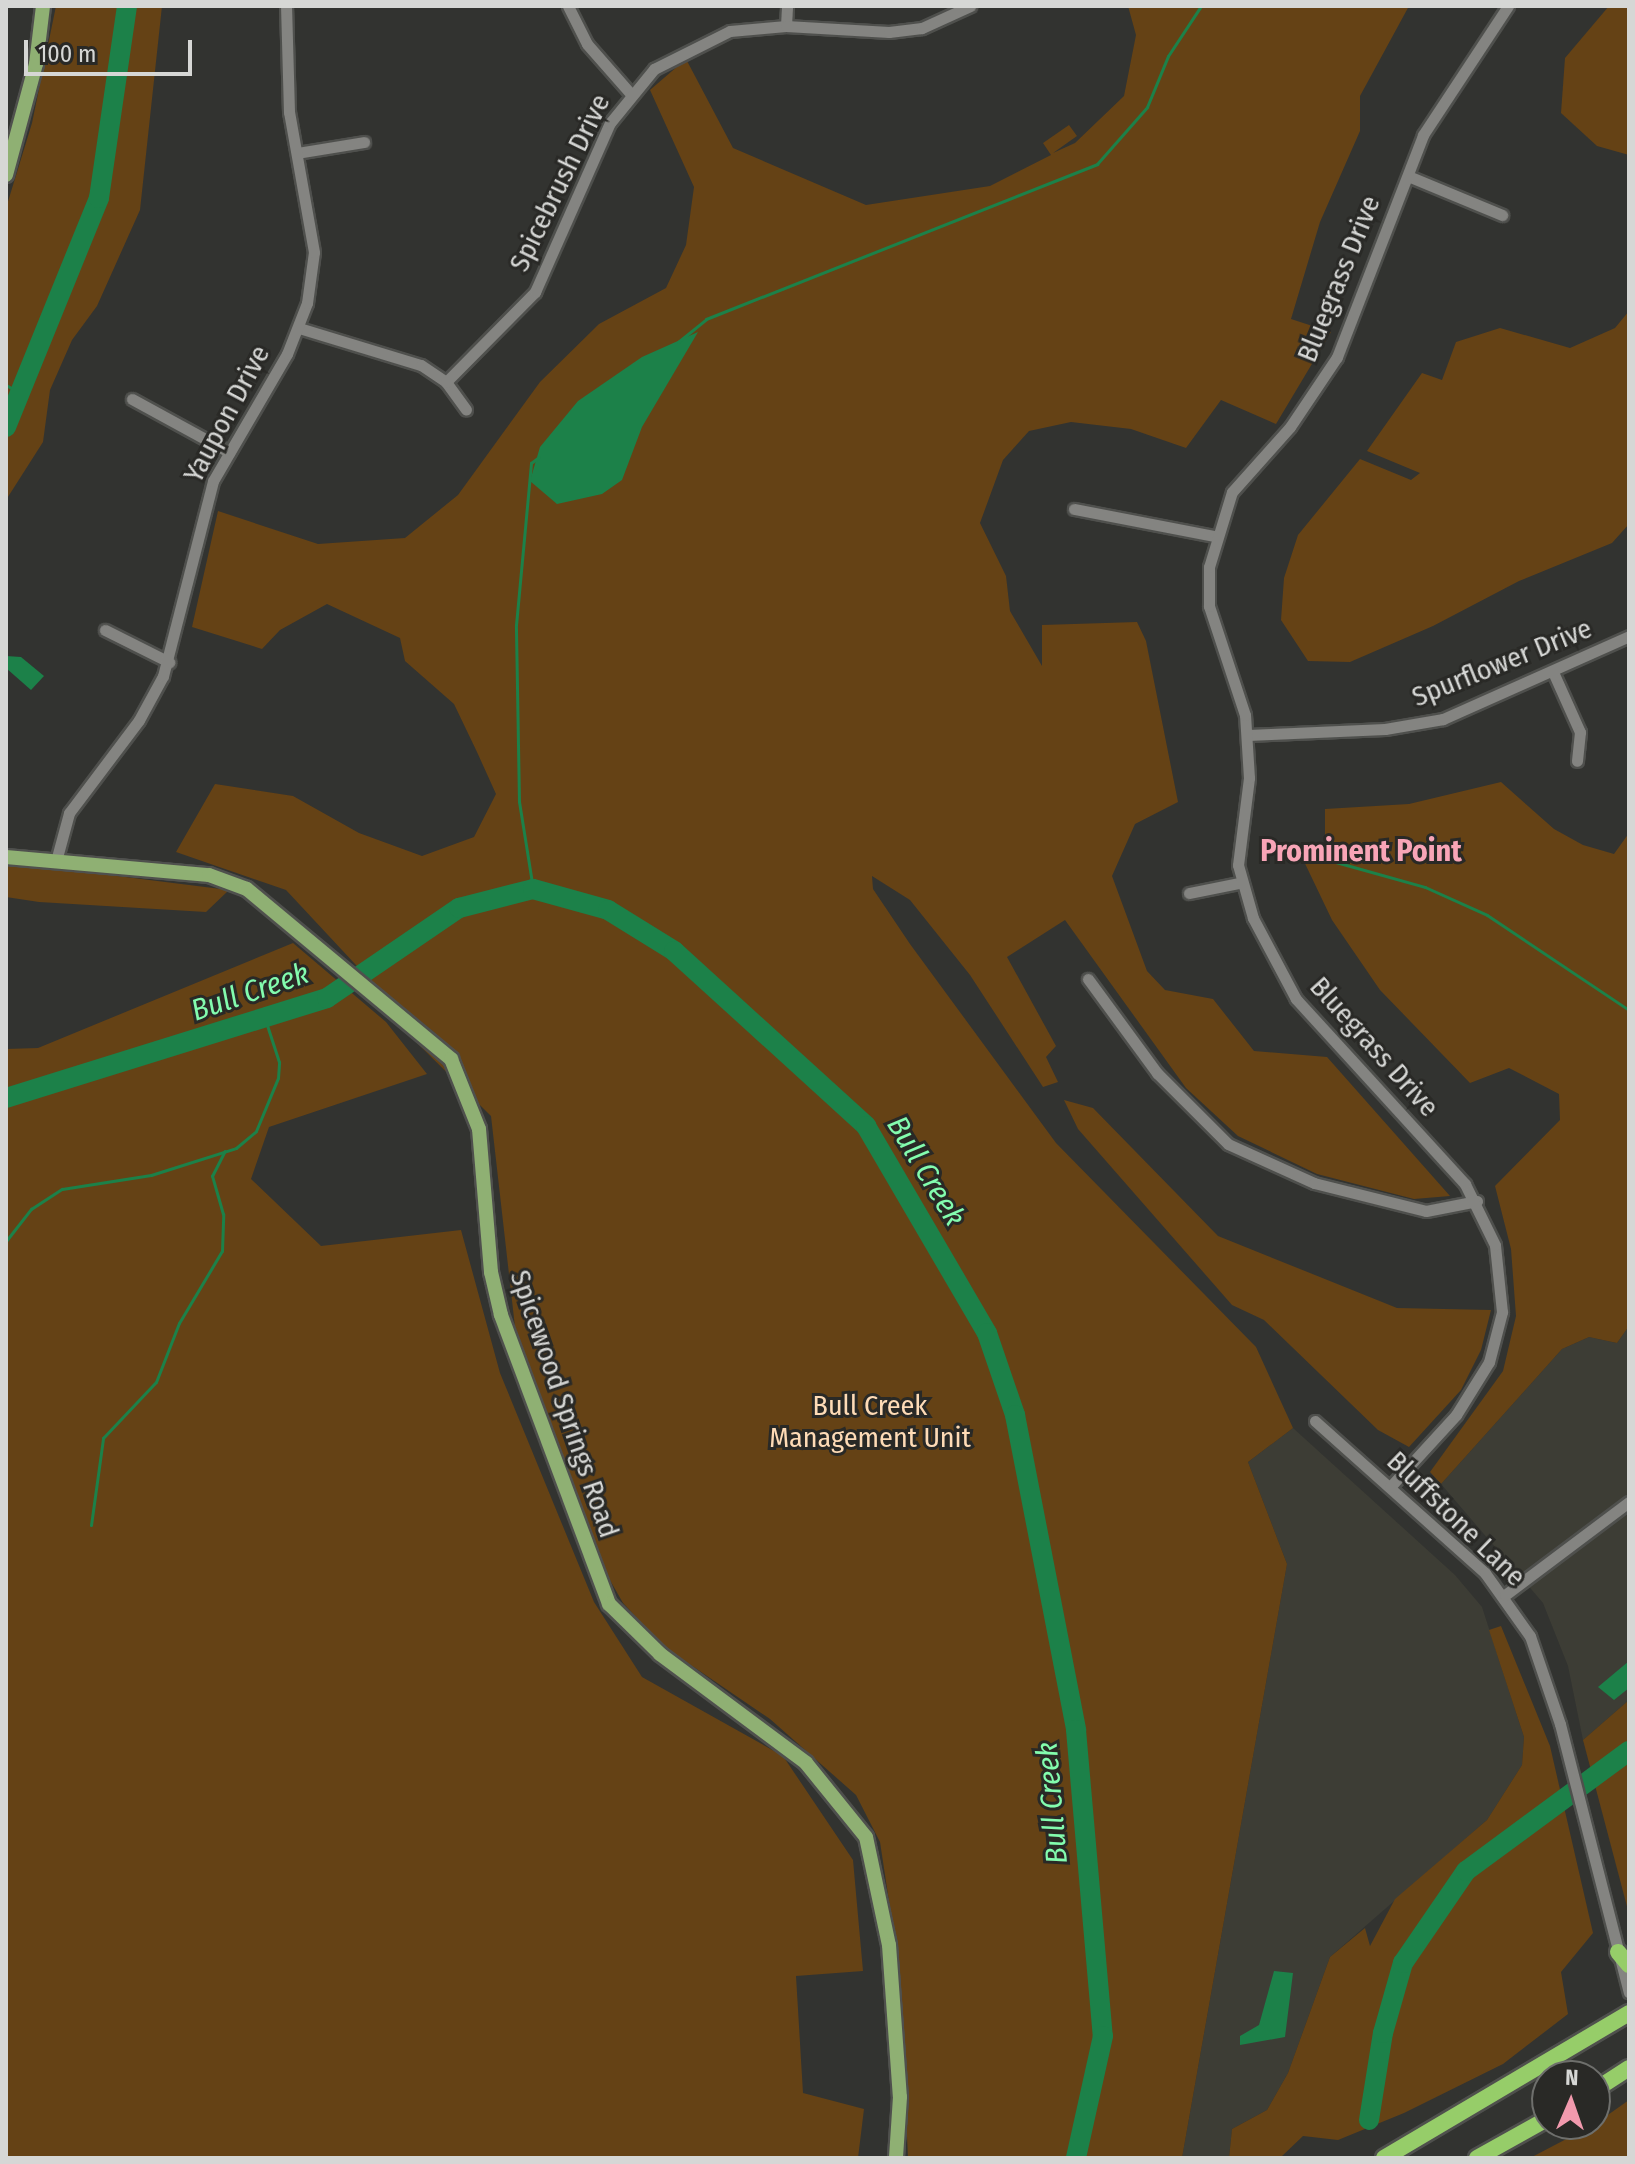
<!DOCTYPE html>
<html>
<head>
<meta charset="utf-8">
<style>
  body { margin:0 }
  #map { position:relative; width:1635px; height:2164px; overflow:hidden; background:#323330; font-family:"Fira Sans Condensed",sans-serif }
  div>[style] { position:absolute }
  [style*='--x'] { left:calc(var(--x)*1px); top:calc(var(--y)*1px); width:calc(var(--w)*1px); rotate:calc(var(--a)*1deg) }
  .built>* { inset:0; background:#3d3d35 }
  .green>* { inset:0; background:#654215 }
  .water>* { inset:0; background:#1c8149 }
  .stream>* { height:3px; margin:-1.5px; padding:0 1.5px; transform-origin:1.5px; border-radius:1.5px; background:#1c8149 }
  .river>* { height:20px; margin:-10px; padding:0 10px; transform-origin:10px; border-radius:10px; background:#1c8149 }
  .roads { filter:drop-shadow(2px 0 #4f504d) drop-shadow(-2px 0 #4f504d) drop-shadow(0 2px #4f504d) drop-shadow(0 -2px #4f504d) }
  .minor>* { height:11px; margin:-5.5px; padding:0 5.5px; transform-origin:5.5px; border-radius:5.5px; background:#848481 }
  .major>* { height:14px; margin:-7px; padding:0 7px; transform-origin:7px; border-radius:7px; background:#8fb073 }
  .highway>* { height:16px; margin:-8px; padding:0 8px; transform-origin:8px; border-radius:8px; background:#96cd69 }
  span { translate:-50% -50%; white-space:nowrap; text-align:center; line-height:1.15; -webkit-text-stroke:6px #292926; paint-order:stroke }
  .street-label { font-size:28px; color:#d6d7d5 }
  .park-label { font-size:28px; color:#fedbb6 }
  .neighbourhood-label { font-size:30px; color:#f8a5b7; font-weight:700 }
  .water-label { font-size:30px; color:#83fcae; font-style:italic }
  .frame { position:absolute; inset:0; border:8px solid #d6d7d5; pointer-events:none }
  .north { position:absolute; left:1531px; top:2060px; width:80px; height:80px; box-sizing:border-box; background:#292926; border:2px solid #6e6f6c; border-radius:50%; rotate:2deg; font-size:22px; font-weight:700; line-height:32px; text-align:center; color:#d6d7d5 }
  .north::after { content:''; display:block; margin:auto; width:28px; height:36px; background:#f29aae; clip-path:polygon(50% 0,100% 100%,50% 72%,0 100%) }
  .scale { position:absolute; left:24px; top:40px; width:168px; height:36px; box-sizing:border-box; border:4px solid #d6d7d5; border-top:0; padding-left:10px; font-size:24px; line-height:28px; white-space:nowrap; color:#d6d7d5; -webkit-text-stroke:6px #292926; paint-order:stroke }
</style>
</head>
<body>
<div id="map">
  <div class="built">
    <i style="clip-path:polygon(1629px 1326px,1629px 1700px,1583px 1740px,1568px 1666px,1543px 1603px,1441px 1484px,1562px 1349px,1589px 1337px,1617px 1343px)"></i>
    <i style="clip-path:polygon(1293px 1428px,1455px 1575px,1482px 1607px,1524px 1737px,1522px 1765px,1487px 1820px,1330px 1957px,1288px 2073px,1267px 2110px,1232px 2129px,1229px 2158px,1182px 2158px,1287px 1564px,1248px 1462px)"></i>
  </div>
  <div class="green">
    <i style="clip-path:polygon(56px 6px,162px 6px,140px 210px,97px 306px,72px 340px,50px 390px,43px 442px,6px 500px,6px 208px,32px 123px)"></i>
    <i style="clip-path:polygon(1128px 6px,1409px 6px,1360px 96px,1360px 131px,1320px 222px,1291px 319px,1331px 332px,1276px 424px,1221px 400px,1186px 448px,1131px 429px,1071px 422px,1029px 431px,1003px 460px,980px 523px,1006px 576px,1010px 611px,1042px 666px,1042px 625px,1137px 622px,1146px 641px,1178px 802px,1135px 824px,1112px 876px,1147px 971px,1165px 990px,1213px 999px,1254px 1051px,1327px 1057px,1450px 1196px,1414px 1199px,1317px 1174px,1238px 1136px,1186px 1088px,1065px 920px,1007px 957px,1056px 1046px,1046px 1057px,1058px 1082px,1043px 1087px,970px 975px,910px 900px,872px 876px,873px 889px,910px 944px,1056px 1143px,1256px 1347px,1293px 1428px,1248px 1462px,1287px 1564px,1182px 2158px,908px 2158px,899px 1967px,880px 1842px,856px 1795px,770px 1719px,663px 1646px,623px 1603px,603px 1568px,515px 1327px,491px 1116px,415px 1041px,435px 1033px,369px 979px,286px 890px,176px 852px,215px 784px,293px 796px,359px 833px,422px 856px,474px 837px,496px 794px,477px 752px,454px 704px,405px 661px,400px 638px,327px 604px,280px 630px,262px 649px,192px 627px,218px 511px,318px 544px,405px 538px,458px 495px,540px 382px,599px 324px,666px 288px,686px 245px,694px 187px,650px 90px,686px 59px,733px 148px,866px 205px,990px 186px,1051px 155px,1043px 143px,1069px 125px,1077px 136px,1053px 153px,1075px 143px,1124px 96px,1136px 35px)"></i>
    <i style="clip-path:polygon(1609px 6px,1629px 6px,1629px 155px,1597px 146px,1561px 113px,1565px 58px)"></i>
    <i style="clip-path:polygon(1629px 311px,1629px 524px,1612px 543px,1519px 581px,1433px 626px,1350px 662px,1308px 661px,1281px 620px,1284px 578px,1298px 535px,1360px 459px,1411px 480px,1420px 473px,1367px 451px,1422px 373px,1442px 380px,1456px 342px,1500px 328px,1570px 348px,1615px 328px)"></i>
    <i style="clip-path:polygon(1501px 782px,1554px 829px,1583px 845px,1614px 854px,1629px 833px,1629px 1326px,1617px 1343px,1589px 1337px,1562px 1349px,1441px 1484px,1430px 1472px,1503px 1371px,1516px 1316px,1511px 1249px,1495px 1186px,1560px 1120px,1559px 1094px,1509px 1068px,1470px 1083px,1380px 990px,1332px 920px,1299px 851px,1325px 844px,1325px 809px,1409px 804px)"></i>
    <i style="clip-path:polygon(6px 862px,229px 890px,206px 912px,39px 902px,6px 897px)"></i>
    <i style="clip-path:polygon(293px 943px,386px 1022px,427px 1074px,269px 1127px,251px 1179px,321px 1246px,461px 1230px,500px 1373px,594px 1602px,642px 1677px,783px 1756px,853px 1860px,863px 1971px,796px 1976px,803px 2093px,864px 2109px,858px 2158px,6px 2158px,6px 1049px,38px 1048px)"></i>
    <i style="clip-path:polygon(1064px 1100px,1093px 1108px,1218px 1236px,1397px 1308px,1491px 1310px,1481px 1350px,1461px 1390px,1409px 1447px,1378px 1430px,1264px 1320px,1232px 1305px,1078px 1129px)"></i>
    <i style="clip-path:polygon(1501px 1626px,1550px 1746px,1593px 1933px,1561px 1972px,1568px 2014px,1503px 2064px,1404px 2113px,1338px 2140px,1303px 2136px,1280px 2158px,1229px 2158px,1232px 2129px,1267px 2110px,1288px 2073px,1330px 1957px,1365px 1928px,1370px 1946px,1395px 1899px,1487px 1820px,1522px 1765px,1524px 1737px,1489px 1630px)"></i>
    <i style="clip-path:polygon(1629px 1700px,1629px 1914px,1583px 1740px)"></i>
    <i style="clip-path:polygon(1629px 2100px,1629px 2158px,1530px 2158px,1595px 2124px)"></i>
  </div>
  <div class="water">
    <i style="clip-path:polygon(698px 332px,642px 427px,622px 480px,602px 494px,557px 504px,530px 481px,540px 447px,578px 401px,642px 357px)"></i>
    <i style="clip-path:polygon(6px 656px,21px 657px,44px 676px,31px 690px,6px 668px)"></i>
    <i style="clip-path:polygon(1629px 1661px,1629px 1688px,1614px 1700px,1598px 1687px)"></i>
    <i style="clip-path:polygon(1274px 1971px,1293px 1973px,1285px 2037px,1240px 2045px,1240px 2036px,1259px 2025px)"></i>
  </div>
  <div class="stream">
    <i style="--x:678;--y:342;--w:36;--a:-39"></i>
    <i style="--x:706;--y:319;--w:421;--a:-21.6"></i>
    <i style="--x:1097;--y:164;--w:76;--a:-48.7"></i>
    <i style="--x:1147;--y:107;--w:55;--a:-67.6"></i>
    <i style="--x:1168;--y:56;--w:60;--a:-56.6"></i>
    <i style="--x:6;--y:385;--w:16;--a:30"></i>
    <i style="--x:1332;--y:861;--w:97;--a:15.6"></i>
    <i style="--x:1425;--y:887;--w:68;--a:24.3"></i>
    <i style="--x:1487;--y:915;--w:171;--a:33.8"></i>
    <i style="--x:533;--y:889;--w:88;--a:-99.1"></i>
    <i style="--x:519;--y:802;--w:177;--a:-91"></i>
    <i style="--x:516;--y:625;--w:163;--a:-84.7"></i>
    <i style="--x:531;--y:463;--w:10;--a:-37"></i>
    <i style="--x:6;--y:1241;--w:41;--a:-52"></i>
    <i style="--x:31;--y:1209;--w:37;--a:-33"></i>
    <i style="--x:62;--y:1189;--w:90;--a:-8.9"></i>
    <i style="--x:151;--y:1175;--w:89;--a:-17.6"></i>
    <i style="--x:236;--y:1148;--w:26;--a:-40"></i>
    <i style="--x:256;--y:1131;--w:57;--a:-67.5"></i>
    <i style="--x:278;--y:1078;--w:16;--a:-86"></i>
    <i style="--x:279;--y:1062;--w:45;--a:-108"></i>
    <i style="--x:91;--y:1525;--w:88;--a:-82.1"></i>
    <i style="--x:103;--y:1438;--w:77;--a:-46.6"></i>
    <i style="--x:156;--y:1382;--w:63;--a:-68.7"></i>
    <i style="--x:179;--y:1323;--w:84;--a:-59.2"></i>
    <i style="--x:222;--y:1251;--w:37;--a:-88"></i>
    <i style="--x:223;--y:1214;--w:40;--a:-106"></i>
    <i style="--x:212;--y:1176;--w:28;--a:-63"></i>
  </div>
  <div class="river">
    <i style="--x:6;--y:427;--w:247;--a:-67.9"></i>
    <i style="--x:99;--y:198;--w:194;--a:-81.7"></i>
    <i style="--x:6;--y:1098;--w:336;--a:-17.3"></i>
    <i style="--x:327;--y:998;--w:160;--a:-34.3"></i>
    <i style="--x:459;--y:908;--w:76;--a:-14.4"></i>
    <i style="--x:533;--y:889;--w:78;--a:15.6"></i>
    <i style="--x:608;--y:910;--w:78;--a:31.8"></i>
    <i style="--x:674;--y:951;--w:260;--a:42.3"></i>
    <i style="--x:866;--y:1126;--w:240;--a:59.7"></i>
    <i style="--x:987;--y:1333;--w:87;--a:71.1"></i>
    <i style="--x:1015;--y:1415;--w:321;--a:79"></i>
    <i style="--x:1076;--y:1730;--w:307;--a:85"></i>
    <i style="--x:1103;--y:2036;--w:125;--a:102.5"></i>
    <i style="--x:1369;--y:2120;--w:88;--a:-80.9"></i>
    <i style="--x:1383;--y:2033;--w:73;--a:-74.1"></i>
    <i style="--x:1403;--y:1963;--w:112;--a:-55.6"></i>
    <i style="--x:1466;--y:1871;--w:202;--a:-36.4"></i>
  </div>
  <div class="roads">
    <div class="minor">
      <i style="--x:568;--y:6;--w:42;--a:63.4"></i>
      <i style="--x:587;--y:44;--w:65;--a:48.7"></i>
      <i style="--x:786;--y:26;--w:20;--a:-87"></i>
      <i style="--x:297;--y:153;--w:68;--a:-9.3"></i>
      <i style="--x:1408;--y:176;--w:102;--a:22.5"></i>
      <i style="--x:299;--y:328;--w:127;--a:16.9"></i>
      <i style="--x:421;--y:365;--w:30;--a:34"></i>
      <i style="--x:446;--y:382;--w:34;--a:54"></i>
      <i style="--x:446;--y:382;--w:127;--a:-45.3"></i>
      <i style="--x:535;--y:292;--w:185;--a:-66.1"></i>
      <i style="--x:610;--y:123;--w:70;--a:-50.8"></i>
      <i style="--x:654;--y:69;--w:85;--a:-26.6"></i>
      <i style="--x:730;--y:31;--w:56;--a:-5.1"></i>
      <i style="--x:786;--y:26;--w:103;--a:3.3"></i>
      <i style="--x:889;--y:32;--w:33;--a:-7"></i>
      <i style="--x:922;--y:28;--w:53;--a:-24.6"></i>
      <i style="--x:132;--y:399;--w:111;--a:28.7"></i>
      <i style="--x:1074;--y:509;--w:143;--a:10.9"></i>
      <i style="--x:105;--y:630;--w:72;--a:26.6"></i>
      <i style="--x:1553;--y:672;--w:66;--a:65.8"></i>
      <i style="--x:1580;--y:732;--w:29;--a:96"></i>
      <i style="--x:1248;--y:735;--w:137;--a:-2.5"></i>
      <i style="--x:1385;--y:729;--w:59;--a:-9.8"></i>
      <i style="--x:1443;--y:719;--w:204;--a:-24"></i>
      <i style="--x:56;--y:861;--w:50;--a:-74.8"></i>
      <i style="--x:69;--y:813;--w:116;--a:-53"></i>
      <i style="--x:139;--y:720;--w:50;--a:-61.4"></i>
      <i style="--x:163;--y:676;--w:201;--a:-75.6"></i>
      <i style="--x:213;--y:481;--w:147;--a:-59.8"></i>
      <i style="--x:287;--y:354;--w:55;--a:-68.6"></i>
      <i style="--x:307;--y:303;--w:51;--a:-82.2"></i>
      <i style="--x:314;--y:252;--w:142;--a:-100.1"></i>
      <i style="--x:289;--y:112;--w:106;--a:-91.6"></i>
      <i style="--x:1189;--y:893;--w:51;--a:-11.3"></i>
      <i style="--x:1088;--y:979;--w:117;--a:53.7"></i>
      <i style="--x:1157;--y:1073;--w:100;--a:45"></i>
      <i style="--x:1228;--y:1144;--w:94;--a:24.4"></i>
      <i style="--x:1314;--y:1183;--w:115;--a:14"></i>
      <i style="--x:1426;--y:1211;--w:52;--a:-11.1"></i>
      <i style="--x:1315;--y:1421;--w:228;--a:41.8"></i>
      <i style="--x:1485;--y:1573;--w:77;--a:54.5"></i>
      <i style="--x:1530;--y:1636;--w:93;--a:71.2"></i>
      <i style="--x:1560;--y:1724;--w:277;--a:75.6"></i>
      <i style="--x:1390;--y:1487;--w:98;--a:-47.5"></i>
      <i style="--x:1456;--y:1415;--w:62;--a:-58.1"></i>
      <i style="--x:1489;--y:1362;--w:52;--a:-75.4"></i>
      <i style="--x:1502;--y:1312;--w:67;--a:-96"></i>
      <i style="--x:1495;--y:1245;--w:68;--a:-116.2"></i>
      <i style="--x:1465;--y:1184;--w:251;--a:-132.4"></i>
      <i style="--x:1296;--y:999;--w:92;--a:-118"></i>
      <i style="--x:1253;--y:918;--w:55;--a:-105.8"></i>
      <i style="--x:1238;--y:865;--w:88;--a:-82.8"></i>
      <i style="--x:1249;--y:778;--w:63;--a:-93.6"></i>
      <i style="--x:1245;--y:715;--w:115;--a:-108.3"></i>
      <i style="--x:1209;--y:606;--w:39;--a:-90"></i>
      <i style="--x:1209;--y:567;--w:78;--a:-73"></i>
      <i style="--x:1232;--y:492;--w:87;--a:-48.3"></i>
      <i style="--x:1290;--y:427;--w:84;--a:-56.1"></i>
      <i style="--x:1337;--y:357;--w:238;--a:-68.8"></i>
      <i style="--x:1423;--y:135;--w:154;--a:-56.6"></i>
      <i style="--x:1505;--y:1595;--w:155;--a:-36.9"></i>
    </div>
    <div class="major">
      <i style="--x:6;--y:175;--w:115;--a:-74.9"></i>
      <i style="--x:36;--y:64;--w:58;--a:-83.1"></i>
      <i style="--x:6;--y:857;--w:204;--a:5.1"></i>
      <i style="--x:209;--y:875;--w:40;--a:20.2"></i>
      <i style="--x:247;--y:889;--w:266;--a:39.8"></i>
      <i style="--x:451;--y:1059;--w:75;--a:68.2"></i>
      <i style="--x:479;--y:1129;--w:144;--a:85.2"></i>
      <i style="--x:491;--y:1272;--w:44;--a:76.9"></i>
      <i style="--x:501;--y:1315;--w:309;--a:69.5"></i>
      <i style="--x:609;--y:1604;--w:71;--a:44.4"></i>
      <i style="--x:660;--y:1654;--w:182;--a:36.7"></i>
      <i style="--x:806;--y:1763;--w:95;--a:51"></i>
      <i style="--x:866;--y:1837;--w:110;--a:78"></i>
      <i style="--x:889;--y:1945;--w:152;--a:85.9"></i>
      <i style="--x:900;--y:2097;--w:61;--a:93.8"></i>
    </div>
    <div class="highway">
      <i style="--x:1618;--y:1952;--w:17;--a:50"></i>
      <i style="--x:1595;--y:2090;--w:40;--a:-32.9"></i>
      <i style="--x:1384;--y:2158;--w:285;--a:-30.6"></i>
      <i style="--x:1477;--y:2158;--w:80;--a:-29.1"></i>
    </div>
  </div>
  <div class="street-label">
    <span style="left:560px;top:183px;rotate:-64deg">Spicebrush Drive</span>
    <span style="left:1339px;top:279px;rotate:-68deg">Bluegrass Drive</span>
    <span style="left:227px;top:414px;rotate:-62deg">Yaupon Drive</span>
    <span style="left:1502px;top:663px;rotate:-22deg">Spurflower Drive</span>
    <span style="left:1374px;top:1047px;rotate:48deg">Bluegrass Drive</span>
    <span style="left:564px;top:1404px;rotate:71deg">Spicewood Springs Road</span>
    <span style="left:1456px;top:1519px;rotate:44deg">Bluffstone Lane</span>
  </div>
  <div class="park-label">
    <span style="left:870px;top:1422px">Bull Creek<br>Management Unit</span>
  </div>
  <div class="neighbourhood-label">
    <span style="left:1361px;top:851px">Prominent Point</span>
  </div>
  <div class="water-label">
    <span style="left:250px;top:992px;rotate:-19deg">Bull Creek</span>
    <span style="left:926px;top:1171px;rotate:59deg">Bull Creek</span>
    <span style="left:1052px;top:1803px;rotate:-95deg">Bull Creek</span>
  </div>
  <div class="frame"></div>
  <div class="north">N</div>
  <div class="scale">100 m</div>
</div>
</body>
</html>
